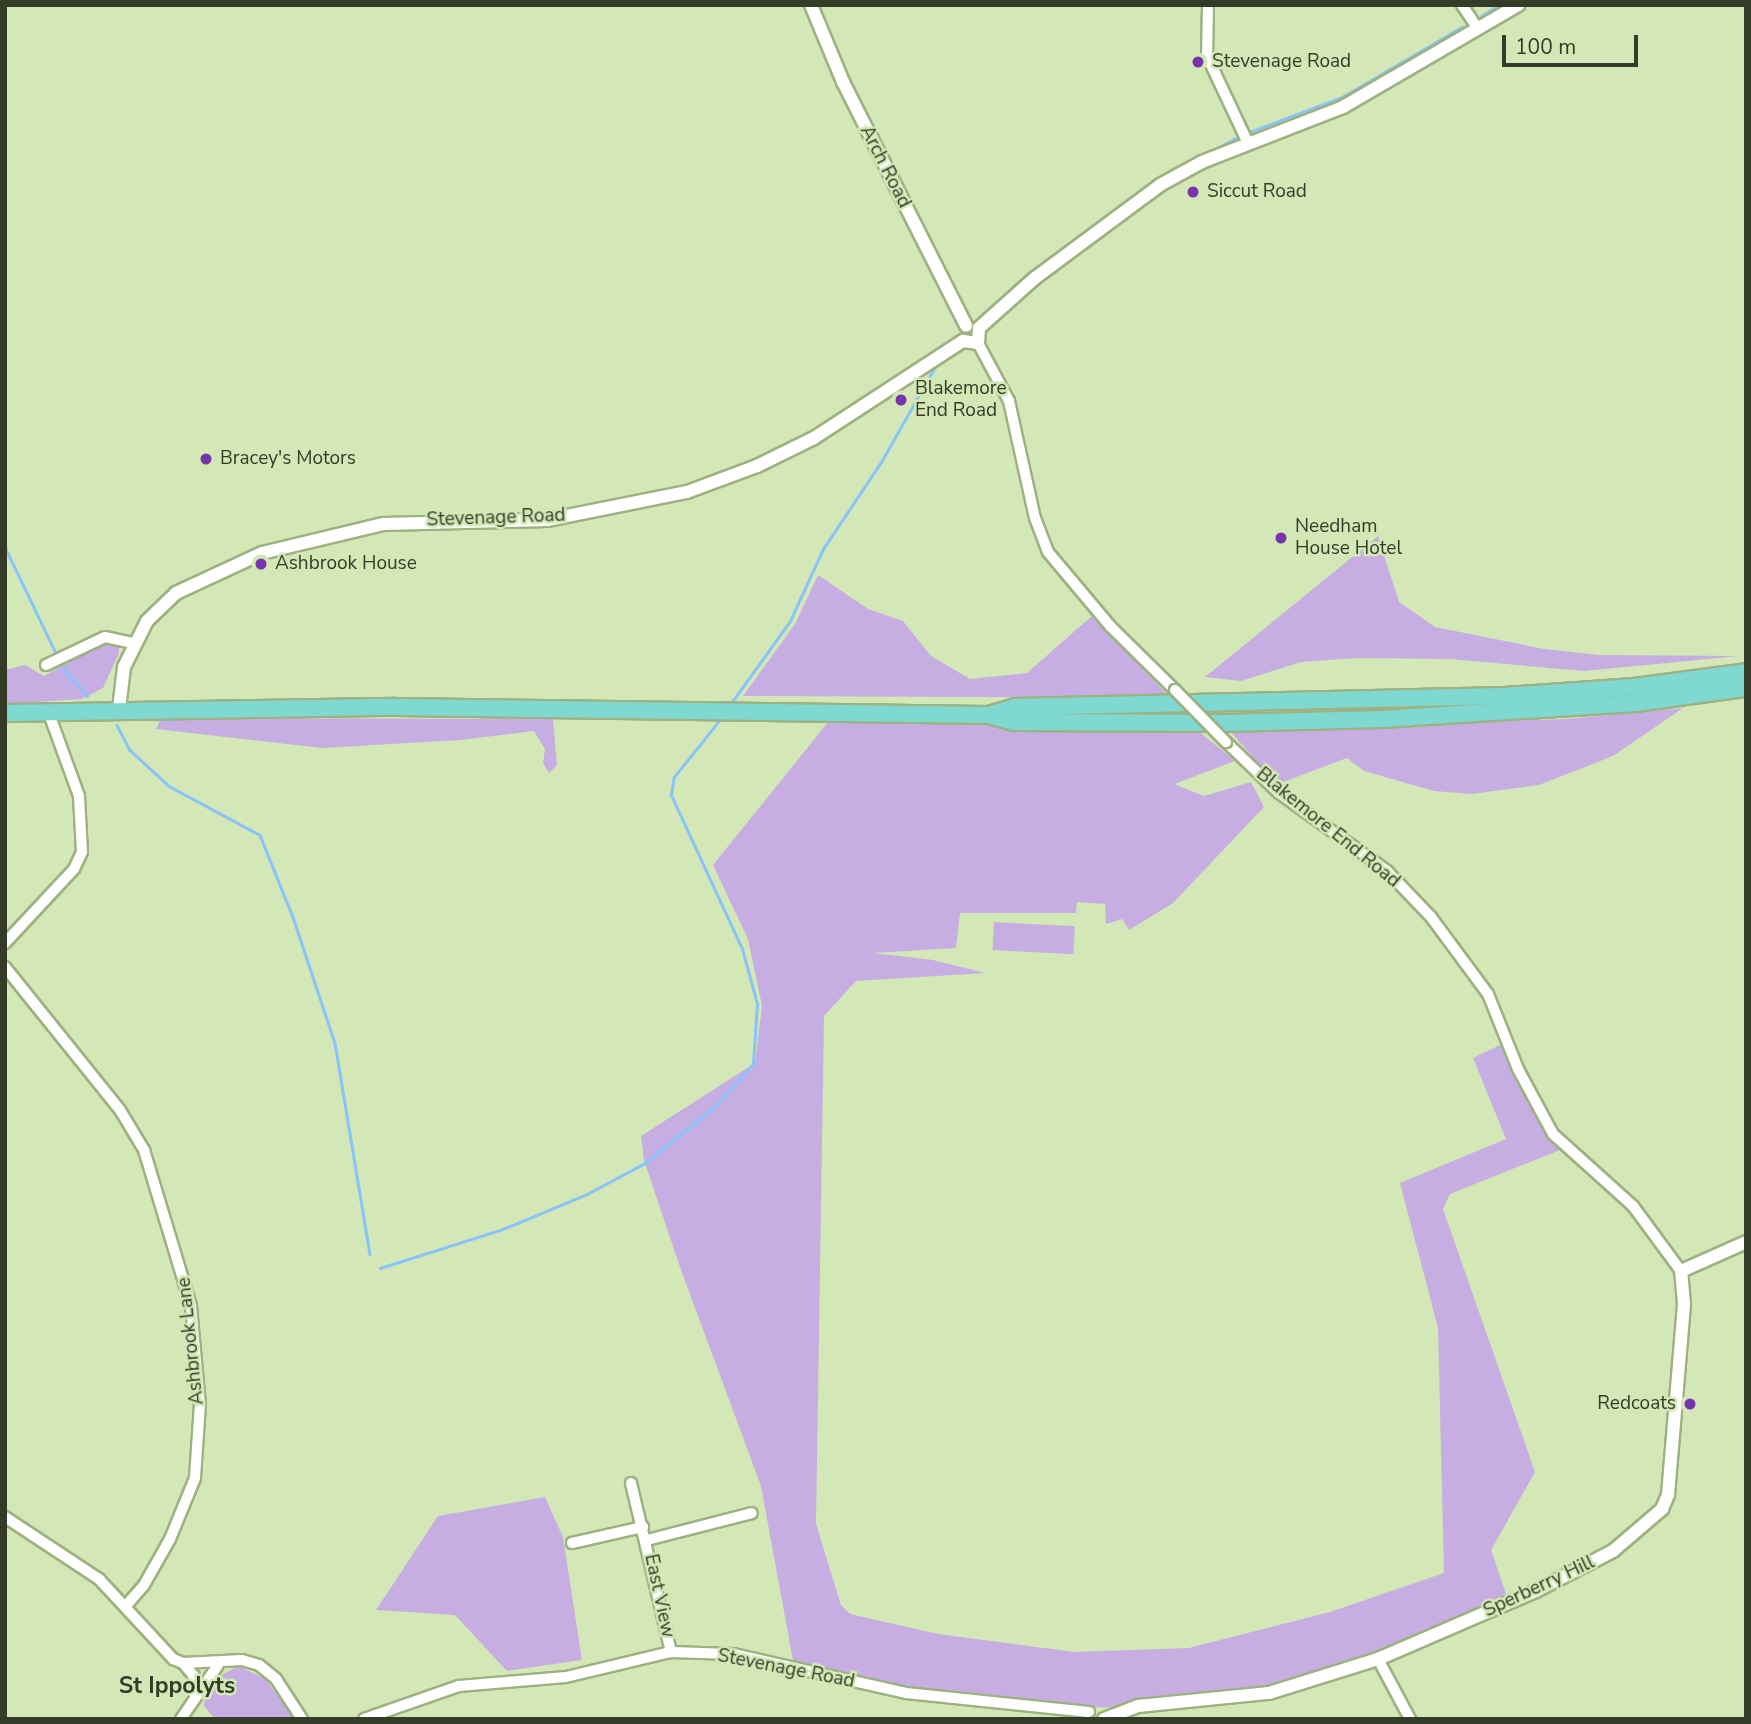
<!DOCTYPE html>
<html>
<head>
<meta charset="utf-8">
<style>
  body { margin:0 }
  #map { position:relative; width:1751px; height:1724px; overflow:hidden; background:#d3e8b6; font-family:"Nunito Sans",sans-serif }
  div>[style] { position:absolute }
  [style*='--x'] { left:calc(var(--x)*1px); top:calc(var(--y)*1px); width:calc(var(--w)*1px); rotate:calc(var(--a)*1deg) }
  .green>* { inset:0; background:#c6aee2; transform-origin:0 0 }
  .stream>* { height:2.5px; margin:-1.25px; padding:0 1.25px; transform-origin:1.25px; border-radius:1.25px; background:#89c4f9 }
  .roads { filter:drop-shadow(2px 0 #9db181) drop-shadow(-2px 0 #9db181) drop-shadow(0 2px #9db181) drop-shadow(0 -2px #9db181) }
  .minor>* { height:10px; margin:-5px; padding:0 5px; transform-origin:5px; border-radius:5px; background:#fff }
  .tertiary>* { height:12px; margin:-6px; padding:0 6px; transform-origin:6px; border-radius:6px; background:#fff }
  .primary>* { height:16px; margin:-8px; padding:0 8px; transform-origin:8px; border-radius:8px; background:#7fd9d1 }
  .bridges { filter:drop-shadow(2px 0 #9db181) drop-shadow(-2px 0 #9db181) drop-shadow(0 2px #9db181) drop-shadow(0 -2px #9db181) }
  .minor-bridge>* { height:10px; margin:-5px; padding:0 5px; transform-origin:5px; border-radius:5px; background:#fff }
  .dots>* { width:19px; height:19px; translate:-50% -50%; box-sizing:border-box; border:4px solid #d3e8b6; border-radius:50% }
  span { translate:-50% -50%; white-space:nowrap; text-align:center; line-height:1.15; -webkit-text-stroke:5px #d3e8b6; paint-order:stroke }
  .poi-label { font-size:19px; color:#343c28 }
  .left { translate:0 -50%; text-align:left }
  .right { translate:-100% -50%; text-align:right }
  .street-label { font-size:19px; color:#343c28 }
  .quarter-label { font-size:23px; color:#343c28; font-weight:700 }
  .frame { position:absolute; inset:0; border:7px solid #343c28; pointer-events:none }
  .scale { position:absolute; left:1502px; top:35px; width:136px; height:32px; box-sizing:border-box; border:4px solid #343c28; border-top:0; padding-left:9px; font-size:21px; line-height:24px; white-space:nowrap; color:#343c28; -webkit-text-stroke:5px #d3e8b6; paint-order:stroke }
</style>
</head>
<body>
<div id="map">
  <div class="green">
    <i style="clip-path:polygon(1378px 536px,1399px 602px,1435px 627px,1544px 649px,1598px 655px,1739px 656px,1584px 671px,1450px 659px,1357px 658px,1301px 662px,1241px 681px,1205px 677px)"></i>
    <i style="clip-path:polygon(818px 575px,868px 609px,903px 621px,931px 656px,970px 679px,1027px 673px,1093px 615px,1170px 698px,743px 696px,795px 624px)"></i>
    <i style="clip-path:polygon(105px 641px,119px 643px,119px 653px,103px 688px,82px 699px,5px 704px,5px 670px,25px 665px,44px 676px)"></i>
    <i style="clip-path:polygon(1683px 708px,1613px 756px,1539px 785px,1472px 794px,1434px 791px,1364px 771px,1347px 758px,1283px 782px,1260px 765px,1228px 729px,1566px 719px)"></i>
    <i style="clip-path:polygon(161px 718px,553px 719px,557px 765px,549px 773px,543px 763px,545px 749px,534px 731px,460px 740px,322px 748px,156px 729px)"></i>
    <i style="clip-path:polygon(829px 721px,1196px 729px,1235px 761px,1174px 784px,1204px 796px,1251px 782px,1264px 807px,1173px 903px,1129px 930px,1122px 919px,1106px 924px,1105px 904px,1077px 902px,1076px 913px,960px 913px,956px 948px,873px 953px,933px 960px,985px 973px,856px 981px,824px 1016px,816px 1524px,841px 1605px,850px 1614px,938px 1634px,1074px 1652px,1189px 1648px,1330px 1612px,1444px 1573px,1438px 1328px,1400px 1183px,1506px 1139px,1473px 1058px,1502px 1044px,1560px 1150px,1450px 1194px,1443px 1209px,1535px 1472px,1491px 1550px,1506px 1594px,1453px 1621px,1353px 1661px,1266px 1688px,1118px 1708px,1006px 1703px,899px 1689px,794px 1666px,761px 1486px,681px 1270px,644px 1160px,641px 1136px,755px 1063px,762px 1006px,748px 939px,713px 865px)"></i>
    <i style="left:994px;top:922px;width:81px;height:28px;rotate:3deg"></i>
    <i style="clip-path:polygon(545px 1497px,563px 1537px,582px 1660px,507px 1671px,455px 1615px,376px 1610px,438px 1516px)"></i>
    <i style="clip-path:polygon(239px 1666px,265px 1679px,295px 1719px,215px 1719px,204px 1706px,205px 1695px,215px 1678px)"></i>
  </div>
  <div class="stream">
    <i style="--x:1481;--y:16;--w:21;--a:-31"></i>
    <i style="--x:1247;--y:133;--w:102;--a:-20.8"></i>
    <i style="--x:1342;--y:97;--w:139;--a:-30.3"></i>
    <i style="--x:1205;--y:155;--w:35;--a:-29"></i>
    <i style="--x:983;--y:314;--w:63;--a:-41.8"></i>
    <i style="--x:1030;--y:272;--w:148;--a:-35.9"></i>
    <i style="--x:5;--y:547;--w:118;--a:64.3"></i>
    <i style="--x:63;--y:668;--w:37;--a:49"></i>
    <i style="--x:729;--y:706;--w:105;--a:-54.3"></i>
    <i style="--x:790;--y:621;--w:79;--a:-65.4"></i>
    <i style="--x:823;--y:549;--w:105;--a:-56.3"></i>
    <i style="--x:881;--y:462;--w:112;--a:-60.4"></i>
    <i style="--x:117;--y:725;--w:27;--a:63"></i>
    <i style="--x:129;--y:749;--w:54;--a:42.8"></i>
    <i style="--x:169;--y:786;--w:103;--a:28.3"></i>
    <i style="--x:260;--y:835;--w:88;--a:68.1"></i>
    <i style="--x:293;--y:917;--w:133;--a:71.6"></i>
    <i style="--x:335;--y:1043;--w:214;--a:80.6"></i>
    <i style="--x:380;--y:1268;--w:129;--a:-17.6"></i>
    <i style="--x:503;--y:1229;--w:91;--a:-22.6"></i>
    <i style="--x:587;--y:1194;--w:66;--a:-28.1"></i>
    <i style="--x:645;--y:1163;--w:87;--a:-39"></i>
    <i style="--x:713;--y:1108;--w:59;--a:-47.7"></i>
    <i style="--x:753;--y:1064;--w:60;--a:-86.2"></i>
    <i style="--x:757;--y:1004;--w:57;--a:-105.3"></i>
    <i style="--x:742;--y:949;--w:170;--a:-114.8"></i>
    <i style="--x:671;--y:795;--w:18;--a:-81"></i>
    <i style="--x:674;--y:777;--w:77;--a:-51.3"></i>
  </div>
  <div class="roads">
    <div class="minor">
      <i style="--x:1208;--y:5;--w:51;--a:91.1"></i>
      <i style="--x:1207;--y:56;--w:96;--a:64.8"></i>
      <i style="--x:1462;--y:5;--w:29;--a:56"></i>
      <i style="--x:978;--y:343;--w:66;--a:61.9"></i>
      <i style="--x:1009;--y:401;--w:120;--a:77.5"></i>
      <i style="--x:1035;--y:518;--w:36;--a:69"></i>
      <i style="--x:1048;--y:552;--w:97;--a:50"></i>
      <i style="--x:1110;--y:626;--w:91;--a:44.6"></i>
      <i style="--x:46;--y:665;--w:65;--a:-25.4"></i>
      <i style="--x:105;--y:637;--w:29;--a:12"></i>
      <i style="--x:1226;--y:742;--w:74;--a:43.9"></i>
      <i style="--x:1279;--y:793;--w:133;--a:35.8"></i>
      <i style="--x:1387;--y:871;--w:64;--a:46.3"></i>
      <i style="--x:1431;--y:917;--w:96;--a:53.5"></i>
      <i style="--x:1488;--y:994;--w:81;--a:68.2"></i>
      <i style="--x:1518;--y:1069;--w:74;--a:61.7"></i>
      <i style="--x:1553;--y:1134;--w:108;--a:42"></i>
      <i style="--x:1633;--y:1206;--w:81;--a:53.6"></i>
      <i style="--x:5;--y:943;--w:101;--a:-47"></i>
      <i style="--x:74;--y:869;--w:19;--a:-65"></i>
      <i style="--x:82;--y:852;--w:56;--a:-93.1"></i>
      <i style="--x:79;--y:796;--w:90;--a:-110"></i>
      <i style="--x:5;--y:967;--w:184;--a:51.2"></i>
      <i style="--x:120;--y:1110;--w:47;--a:59"></i>
      <i style="--x:144;--y:1150;--w:163;--a:73.2"></i>
      <i style="--x:191;--y:1306;--w:98;--a:84.8"></i>
      <i style="--x:200;--y:1404;--w:74;--a:93.9"></i>
      <i style="--x:195;--y:1478;--w:66;--a:112.3"></i>
      <i style="--x:170;--y:1539;--w:53;--a:119.5"></i>
      <i style="--x:144;--y:1585;--w:28;--a:131"></i>
      <i style="--x:631;--y:1483;--w:174;--a:76.7"></i>
      <i style="--x:5;--y:1517;--w:113;--a:33.4"></i>
      <i style="--x:99;--y:1579;--w:109;--a:47.2"></i>
      <i style="--x:173;--y:1659;--w:11;--a:22"></i>
      <i style="--x:183;--y:1663;--w:59;--a:-2.9"></i>
      <i style="--x:242;--y:1660;--w:18;--a:16"></i>
      <i style="--x:259;--y:1665;--w:22;--a:39"></i>
      <i style="--x:276;--y:1679;--w:48;--a:57"></i>
      <i style="--x:647;--y:1540;--w:108;--a:-14.4"></i>
      <i style="--x:572;--y:1543;--w:73;--a:-12.7"></i>
      <i style="--x:1378;--y:1659;--w:68;--a:61.9"></i>
      <i style="--x:183;--y:1663;--w:17;--a:50"></i>
      <i style="--x:194;--y:1676;--w:20;--a:87"></i>
      <i style="--x:181;--y:1719;--w:65;--a:-55.6"></i>
      <i style="--x:364;--y:1719;--w:101;--a:-19.2"></i>
      <i style="--x:459;--y:1686;--w:107;--a:-4.8"></i>
      <i style="--x:566;--y:1677;--w:108;--a:-13.4"></i>
      <i style="--x:671;--y:1652;--w:62;--a:1.8"></i>
      <i style="--x:733;--y:1654;--w:177;--a:12.7"></i>
      <i style="--x:906;--y:1693;--w:184;--a:5.9"></i>
    </div>
    <div class="tertiary">
      <i style="--x:811;--y:5;--w:83;--a:67.4"></i>
      <i style="--x:843;--y:82;--w:273;--a:63.2"></i>
      <i style="--x:979;--y:328;--w:75;--a:-41.8"></i>
      <i style="--x:1035;--y:278;--w:156;--a:-36.6"></i>
      <i style="--x:1160;--y:185;--w:48;--a:-28.7"></i>
      <i style="--x:1202;--y:162;--w:151;--a:-21.3"></i>
      <i style="--x:1343;--y:107;--w:203;--a:-30.2"></i>
      <i style="--x:963;--y:341;--w:15;--a:8"></i>
      <i style="--x:978;--y:343;--w:15;--a:-86"></i>
      <i style="--x:119;--y:709;--w:42;--a:-83.2"></i>
      <i style="--x:124;--y:667;--w:51;--a:-63.4"></i>
      <i style="--x:147;--y:621;--w:40;--a:-44"></i>
      <i style="--x:176;--y:593;--w:95;--a:-24.9"></i>
      <i style="--x:262;--y:553;--w:124;--a:-13.5"></i>
      <i style="--x:383;--y:524;--w:164;--a:-1.4"></i>
      <i style="--x:547;--y:520;--w:143;--a:-11.3"></i>
      <i style="--x:687;--y:492;--w:75;--a:-20.4"></i>
      <i style="--x:757;--y:466;--w:64;--a:-26.2"></i>
      <i style="--x:814;--y:438;--w:178;--a:-33.1"></i>
      <i style="--x:1104;--y:1719;--w:36;--a:-21"></i>
      <i style="--x:1138;--y:1706;--w:132;--a:-5.7"></i>
      <i style="--x:1269;--y:1693;--w:114;--a:-17.3"></i>
      <i style="--x:1378;--y:1659;--w:172;--a:-23.3"></i>
      <i style="--x:1536;--y:1591;--w:87;--a:-27.5"></i>
      <i style="--x:1613;--y:1551;--w:65;--a:-40.6"></i>
      <i style="--x:1662;--y:1509;--w:15;--a:-67"></i>
      <i style="--x:1668;--y:1495;--w:192;--a:-85.2"></i>
      <i style="--x:1684;--y:1304;--w:33;--a:-95"></i>
      <i style="--x:1681;--y:1271;--w:71;--a:-24"></i>
    </div>
    <div class="primary">
      <i style="--x:5;--y:713;--w:391;--a:-0.9"></i>
      <i style="--x:396;--y:707;--w:593;--a:0.77"></i>
      <i style="--x:989;--y:715;--w:26;--a:16"></i>
      <i style="--x:1014;--y:722;--w:211;--a:0.3"></i>
      <i style="--x:1225;--y:723;--w:157;--a:-1.5"></i>
      <i style="--x:1382;--y:719;--w:255;--a:-3.6"></i>
      <i style="--x:1636;--y:703;--w:111;--a:-7.8"></i>
      <i style="--x:989;--y:715;--w:27;--a:-17"></i>
      <i style="--x:1015;--y:707;--w:489;--a:-1.3"></i>
      <i style="--x:1504;--y:696;--w:130;--a:-4"></i>
      <i style="--x:1634;--y:687;--w:113;--a:-7.6"></i>
    </div>
  </div>
  <div class="bridges">
    <div class="minor-bridge">
      <i style="--x:1175;--y:690;--w:73;--a:45.6"></i>
    </div>
  </div>
  <div class="dots">
    <i style="left:1198px;top:62px;background:#7635aa"></i>
    <i style="left:1193px;top:192px;background:#7635aa"></i>
    <i style="left:901px;top:400px;background:#7635aa"></i>
    <i style="left:206px;top:459px;background:#7635aa"></i>
    <i style="left:1281px;top:538px;background:#7635aa"></i>
    <i style="left:261px;top:564px;background:#7635aa"></i>
    <i style="left:1690px;top:1404px;background:#7635aa"></i>
  </div>
  <div class="poi-label">
    <span class="left" style="left:1212px;top:62px">Stevenage Road</span>
    <span class="left" style="left:1207px;top:192px">Siccut Road</span>
    <span class="left" style="left:915px;top:400px">Blakemore<br>End Road</span>
    <span class="left" style="left:220px;top:459px">Bracey's Motors</span>
    <span class="left" style="left:1295px;top:538px">Needham<br>House Hotel</span>
    <span class="left" style="left:275px;top:564px">Ashbrook House</span>
    <span class="right" style="left:1676px;top:1404px">Redcoats</span>
  </div>
  <div class="street-label">
    <span style="left:885px;top:167px;rotate:63deg">Arch Road</span>
    <span style="left:496px;top:518px;rotate:-2deg">Stevenage Road</span>
    <span style="left:1328px;top:828px;rotate:39deg">Blakemore End Road</span>
    <span style="left:191px;top:1341px;rotate:-96deg">Ashbrook Lane</span>
    <span style="left:1539px;top:1587px;rotate:-25deg">Sperberry Hill</span>
    <span style="left:659px;top:1596px;rotate:78deg">East View</span>
    <span style="left:786px;top:1669px;rotate:11deg">Stevenage Road</span>
  </div>
  <div class="quarter-label">
    <span style="left:177px;top:1686px">St Ippolyts</span>
  </div>
  <div class="frame"></div>
  <div class="scale">100 m</div>
</div>
</body>
</html>
